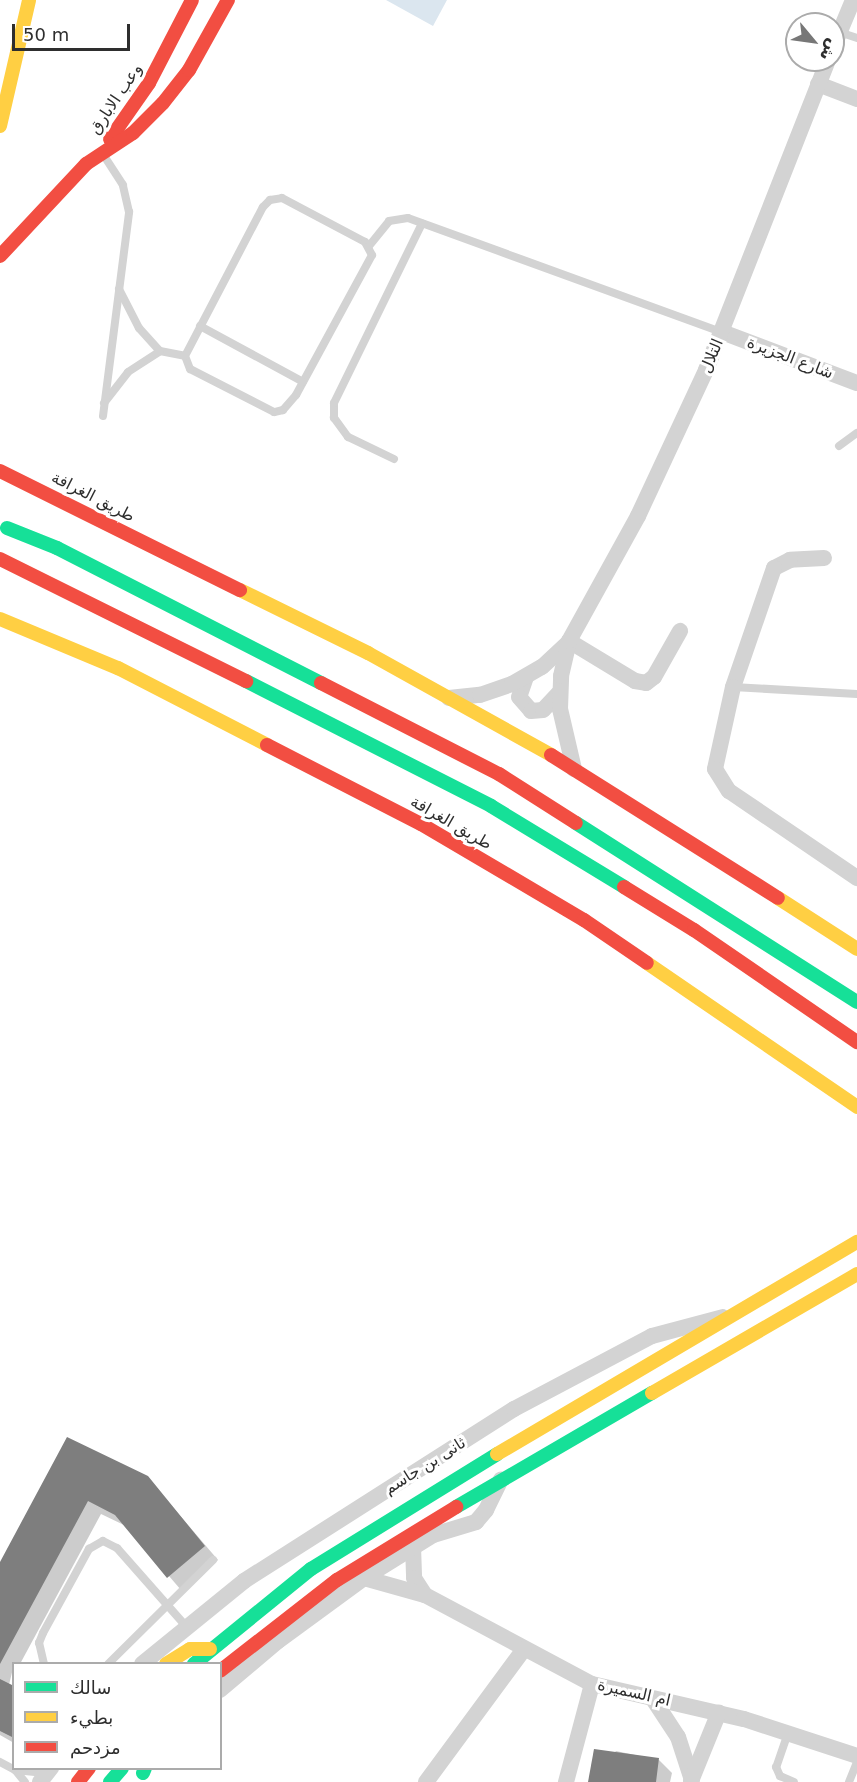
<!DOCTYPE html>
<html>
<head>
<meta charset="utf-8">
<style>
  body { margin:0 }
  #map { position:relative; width:857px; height:1782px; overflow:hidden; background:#fff; font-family:"DejaVu Sans","Noto Naskh Arabic",sans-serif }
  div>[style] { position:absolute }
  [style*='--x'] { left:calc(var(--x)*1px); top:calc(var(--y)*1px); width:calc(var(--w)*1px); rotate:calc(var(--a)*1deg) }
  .water>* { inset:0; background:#dbe6ef }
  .shadow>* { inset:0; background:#0003 }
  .building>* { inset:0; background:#7e7e7e }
  .lane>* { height:8px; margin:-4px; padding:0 4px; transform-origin:4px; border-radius:4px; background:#d3d3d3 }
  .street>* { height:16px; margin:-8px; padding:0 8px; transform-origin:8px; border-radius:8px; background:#d3d3d3 }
  .fast>* { height:14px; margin:-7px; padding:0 7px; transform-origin:7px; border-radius:7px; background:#16e098 }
  .slow>* { height:14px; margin:-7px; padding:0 7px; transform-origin:7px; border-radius:7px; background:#ffcf43 }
  .jam>* { height:14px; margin:-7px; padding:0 7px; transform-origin:7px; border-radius:7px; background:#f24e42 }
  span { translate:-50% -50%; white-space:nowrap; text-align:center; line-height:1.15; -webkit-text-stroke:6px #fff; paint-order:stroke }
  .street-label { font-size:16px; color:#2e2e2e }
  .legend { position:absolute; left:12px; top:1662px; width:210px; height:108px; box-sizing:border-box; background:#fff; border:2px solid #ababab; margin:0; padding:8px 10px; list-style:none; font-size:18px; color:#2e2e2e }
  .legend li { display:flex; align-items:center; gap:12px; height:30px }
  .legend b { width:30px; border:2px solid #ababab }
  .north { position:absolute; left:785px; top:12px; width:60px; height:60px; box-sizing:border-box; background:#fff; border:2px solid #ababab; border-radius:50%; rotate:119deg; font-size:16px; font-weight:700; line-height:24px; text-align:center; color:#2e2e2e }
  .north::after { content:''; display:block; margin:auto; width:21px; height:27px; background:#777; clip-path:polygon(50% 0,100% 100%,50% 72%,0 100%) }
  .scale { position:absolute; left:12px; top:24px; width:118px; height:27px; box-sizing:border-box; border:3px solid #2e2e2e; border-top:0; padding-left:8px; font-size:18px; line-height:21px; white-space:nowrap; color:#2e2e2e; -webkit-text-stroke:4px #fff; paint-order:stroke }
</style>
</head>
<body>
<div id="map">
  <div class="water">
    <i style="clip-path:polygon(386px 0,447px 0,433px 26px)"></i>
  </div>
  <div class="shadow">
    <i style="clip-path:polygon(68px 1439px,147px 1477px,218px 1560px,181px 1590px,126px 1526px,101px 1514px,20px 1664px,14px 1664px,9px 1685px,14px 1688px,14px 1743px,0 1735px,0 1565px)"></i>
    <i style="clip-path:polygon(616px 1751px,659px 1760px,672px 1773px,670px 1782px,589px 1782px)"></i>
  </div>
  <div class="building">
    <i style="clip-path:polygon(67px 1437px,148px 1476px,205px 1546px,167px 1578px,115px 1515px,88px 1501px,0 1664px,0 1562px)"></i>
    <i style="clip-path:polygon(0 1679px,14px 1686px,14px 1738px,0 1731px)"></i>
    <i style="clip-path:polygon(594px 1749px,659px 1758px,656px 1782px,588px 1782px)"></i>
  </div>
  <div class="lane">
    <i style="--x:839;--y:32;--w:19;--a:18"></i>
    <i style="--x:282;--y:198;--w:94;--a:27.9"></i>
    <i style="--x:365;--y:242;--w:15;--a:62"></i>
    <i style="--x:372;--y:255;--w:159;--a:118.5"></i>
    <i style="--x:296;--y:395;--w:20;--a:131"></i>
    <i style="--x:283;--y:410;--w:9;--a:167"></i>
    <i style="--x:274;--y:412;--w:94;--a:-152.9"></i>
    <i style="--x:190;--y:369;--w:14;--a:-111"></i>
    <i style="--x:185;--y:356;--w:168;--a:-62.4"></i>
    <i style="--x:263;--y:207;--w:10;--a:-45"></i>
    <i style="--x:270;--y:200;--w:12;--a:-9"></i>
    <i style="--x:369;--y:246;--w:32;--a:-51"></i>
    <i style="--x:389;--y:221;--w:19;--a:-9"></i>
    <i style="--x:408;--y:218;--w:334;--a:20"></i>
    <i style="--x:119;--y:289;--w:44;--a:62.9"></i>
    <i style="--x:139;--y:328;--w:31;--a:48"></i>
    <i style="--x:160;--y:351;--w:25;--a:11"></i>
    <i style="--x:200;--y:326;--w:117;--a:28.5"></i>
    <i style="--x:104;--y:403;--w:39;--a:-52"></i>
    <i style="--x:128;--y:372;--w:38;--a:-33"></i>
    <i style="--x:103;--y:416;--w:206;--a:-82.7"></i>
    <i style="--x:129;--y:212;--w:28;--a:-103"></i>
    <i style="--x:123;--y:185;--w:35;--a:-123"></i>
    <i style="--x:839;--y:446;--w:22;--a:-36"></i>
    <i style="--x:394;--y:459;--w:51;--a:-154.4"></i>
    <i style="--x:348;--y:437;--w:24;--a:-126"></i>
    <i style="--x:334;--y:418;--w:15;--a:-90"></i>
    <i style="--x:334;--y:403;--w:200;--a:-63.9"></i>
    <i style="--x:733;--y:687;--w:124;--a:3.2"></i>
    <i style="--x:44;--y:1664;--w:22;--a:-103"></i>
    <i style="--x:39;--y:1643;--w:11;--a:-68"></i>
    <i style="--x:43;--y:1633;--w:96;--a:-61.3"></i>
    <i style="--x:89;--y:1549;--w:16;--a:-30"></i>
    <i style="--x:103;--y:1541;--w:16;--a:27"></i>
    <i style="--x:117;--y:1548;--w:103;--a:48.6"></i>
    <i style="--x:108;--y:1664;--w:148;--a:-44.7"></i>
    <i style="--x:788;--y:1733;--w:36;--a:109"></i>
    <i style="--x:776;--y:1767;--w:10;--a:66"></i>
    <i style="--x:780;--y:1776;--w:15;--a:23"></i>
    <i style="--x:0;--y:1762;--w:17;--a:28"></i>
    <i style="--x:15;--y:1770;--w:30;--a:6"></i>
    <i style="--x:16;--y:1771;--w:14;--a:51"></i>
    <i style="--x:849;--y:1782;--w:22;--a:-68"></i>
  </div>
  <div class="street">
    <i style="--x:833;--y:48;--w:52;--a:-67.4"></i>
    <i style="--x:818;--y:84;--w:42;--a:21"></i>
    <i style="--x:722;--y:332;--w:144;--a:20.7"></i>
    <i style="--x:824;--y:558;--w:34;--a:177"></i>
    <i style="--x:790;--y:560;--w:18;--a:153"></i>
    <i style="--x:774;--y:568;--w:126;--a:109"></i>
    <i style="--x:733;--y:687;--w:84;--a:102.4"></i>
    <i style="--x:715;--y:769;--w:26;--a:58"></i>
    <i style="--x:729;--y:791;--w:155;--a:34.2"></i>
    <i style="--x:569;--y:641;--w:77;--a:31.2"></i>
    <i style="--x:635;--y:681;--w:11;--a:10"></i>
    <i style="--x:646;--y:683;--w:10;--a:-37"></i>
    <i style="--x:654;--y:677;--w:53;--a:-60.5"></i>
    <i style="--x:526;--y:677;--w:21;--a:109"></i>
    <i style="--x:519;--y:697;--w:18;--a:49"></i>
    <i style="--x:531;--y:711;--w:12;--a:-5"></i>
    <i style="--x:543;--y:710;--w:23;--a:-47"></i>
    <i style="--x:449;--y:698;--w:31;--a:-6"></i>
    <i style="--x:480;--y:695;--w:34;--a:-19"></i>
    <i style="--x:512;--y:684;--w:34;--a:-30"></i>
    <i style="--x:542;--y:667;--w:37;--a:-43"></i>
    <i style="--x:574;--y:769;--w:62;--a:-103.1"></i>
    <i style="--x:560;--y:709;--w:33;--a:-88"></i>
    <i style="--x:561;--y:676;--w:36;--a:-77"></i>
    <i style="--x:569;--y:641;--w:143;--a:-61.1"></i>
    <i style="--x:638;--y:516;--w:161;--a:-65"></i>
    <i style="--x:706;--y:370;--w:333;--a:-68.5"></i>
    <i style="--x:413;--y:1546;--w:32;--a:88"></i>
    <i style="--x:414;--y:1578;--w:20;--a:57"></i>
    <i style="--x:364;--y:1578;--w:63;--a:15.6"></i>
    <i style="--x:425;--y:1595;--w:189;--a:28.1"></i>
    <i style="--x:592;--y:1684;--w:156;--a:13"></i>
    <i style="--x:744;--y:1719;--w:119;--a:18.1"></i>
    <i style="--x:142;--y:1664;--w:132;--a:-39.1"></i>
    <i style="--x:244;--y:1581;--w:320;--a:-32.5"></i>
    <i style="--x:514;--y:1409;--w:156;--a:-27.9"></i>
    <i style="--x:652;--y:1336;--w:73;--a:-15"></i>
    <i style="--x:220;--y:1690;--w:76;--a:-40.2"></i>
    <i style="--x:278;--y:1641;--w:107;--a:-36.2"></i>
    <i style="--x:364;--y:1578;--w:81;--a:-31.9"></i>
    <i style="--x:433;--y:1535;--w:45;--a:-16.8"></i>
    <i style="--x:476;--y:1522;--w:16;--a:-50"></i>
    <i style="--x:486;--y:1510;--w:34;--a:-64"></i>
    <i style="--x:653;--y:1699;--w:45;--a:56.7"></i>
    <i style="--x:678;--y:1737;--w:45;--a:72"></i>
    <i style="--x:691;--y:1781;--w:74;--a:-67.9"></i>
    <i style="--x:40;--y:1782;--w:18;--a:-52"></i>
    <i style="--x:426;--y:1782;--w:165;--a:-53.6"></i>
    <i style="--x:566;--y:1782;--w:101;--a:-75.1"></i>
  </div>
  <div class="fast">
    <i style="--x:7;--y:528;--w:54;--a:21.8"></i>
    <i style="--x:57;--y:548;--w:297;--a:27.1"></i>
    <i style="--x:246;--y:681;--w:275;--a:27"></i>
    <i style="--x:491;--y:806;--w:156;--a:31.3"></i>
    <i style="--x:576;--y:823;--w:333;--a:32.5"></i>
    <i style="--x:456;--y:1507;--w:227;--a:-30.2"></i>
    <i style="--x:194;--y:1664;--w:151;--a:-39.1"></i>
    <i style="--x:311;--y:1569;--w:219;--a:-31.7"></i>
    <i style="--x:143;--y:1773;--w:5;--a:-68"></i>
    <i style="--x:110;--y:1782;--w:18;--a:-49"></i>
  </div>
  <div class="slow">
    <i style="--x:0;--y:126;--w:129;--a:-77"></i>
    <i style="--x:240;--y:590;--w:143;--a:26.2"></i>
    <i style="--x:368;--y:653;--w:210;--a:29.1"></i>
    <i style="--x:0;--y:619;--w:128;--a:22.6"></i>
    <i style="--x:118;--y:668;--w:168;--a:27.3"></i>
    <i style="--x:778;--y:898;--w:94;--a:32.8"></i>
    <i style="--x:647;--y:963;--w:255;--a:34.4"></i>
    <i style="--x:652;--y:1393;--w:237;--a:-30.1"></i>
    <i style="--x:497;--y:1454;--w:418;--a:-30.5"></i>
    <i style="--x:166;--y:1664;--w:28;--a:-32"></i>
    <i style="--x:190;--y:1649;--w:20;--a:0"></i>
  </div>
  <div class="jam">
    <i style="--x:110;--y:139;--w:68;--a:-55.1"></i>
    <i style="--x:149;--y:83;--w:93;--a:-62.6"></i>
    <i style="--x:0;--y:256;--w:126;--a:-46.9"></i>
    <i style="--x:86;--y:164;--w:56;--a:-33.4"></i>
    <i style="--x:133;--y:133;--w:42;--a:-45"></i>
    <i style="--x:163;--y:103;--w:42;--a:-51.8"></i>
    <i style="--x:189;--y:70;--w:80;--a:-60.9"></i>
    <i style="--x:0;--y:471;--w:268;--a:26.4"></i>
    <i style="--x:0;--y:559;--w:275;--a:26.4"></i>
    <i style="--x:321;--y:683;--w:200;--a:27.1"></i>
    <i style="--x:499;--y:774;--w:91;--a:32.5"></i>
    <i style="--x:267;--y:745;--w:173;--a:27.2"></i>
    <i style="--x:421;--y:824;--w:189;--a:30.5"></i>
    <i style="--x:584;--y:920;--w:76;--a:34.3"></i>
    <i style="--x:551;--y:755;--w:268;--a:32.2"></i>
    <i style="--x:624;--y:887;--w:82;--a:31.6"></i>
    <i style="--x:694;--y:930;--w:198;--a:34.5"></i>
    <i style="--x:220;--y:1671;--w:148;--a:-37.9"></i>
    <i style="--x:337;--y:1580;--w:140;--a:-31.5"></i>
    <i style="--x:78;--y:1782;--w:18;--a:-52"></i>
  </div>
  <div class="street-label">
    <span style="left:116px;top:99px;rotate:-56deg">وعب الابارق</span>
    <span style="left:712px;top:356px;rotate:-67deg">التلال</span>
    <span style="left:790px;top:358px;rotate:21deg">شارع الجزيرة</span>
    <span style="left:93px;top:497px;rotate:27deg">طريق الغرافة</span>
    <span style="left:451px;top:823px;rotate:30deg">طريق الغرافة</span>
    <span style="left:425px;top:1466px;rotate:-32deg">ثانى بن جاسم</span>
    <span style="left:634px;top:1693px;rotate:13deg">ام السميرة</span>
  </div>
  <ul class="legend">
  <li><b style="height:8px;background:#16e098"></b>سالك</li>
  <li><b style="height:8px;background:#ffcf43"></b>بطيء</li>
  <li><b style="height:8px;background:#f24e42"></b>مزدحم</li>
  </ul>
  <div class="north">ش</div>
  <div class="scale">50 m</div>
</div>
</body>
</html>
